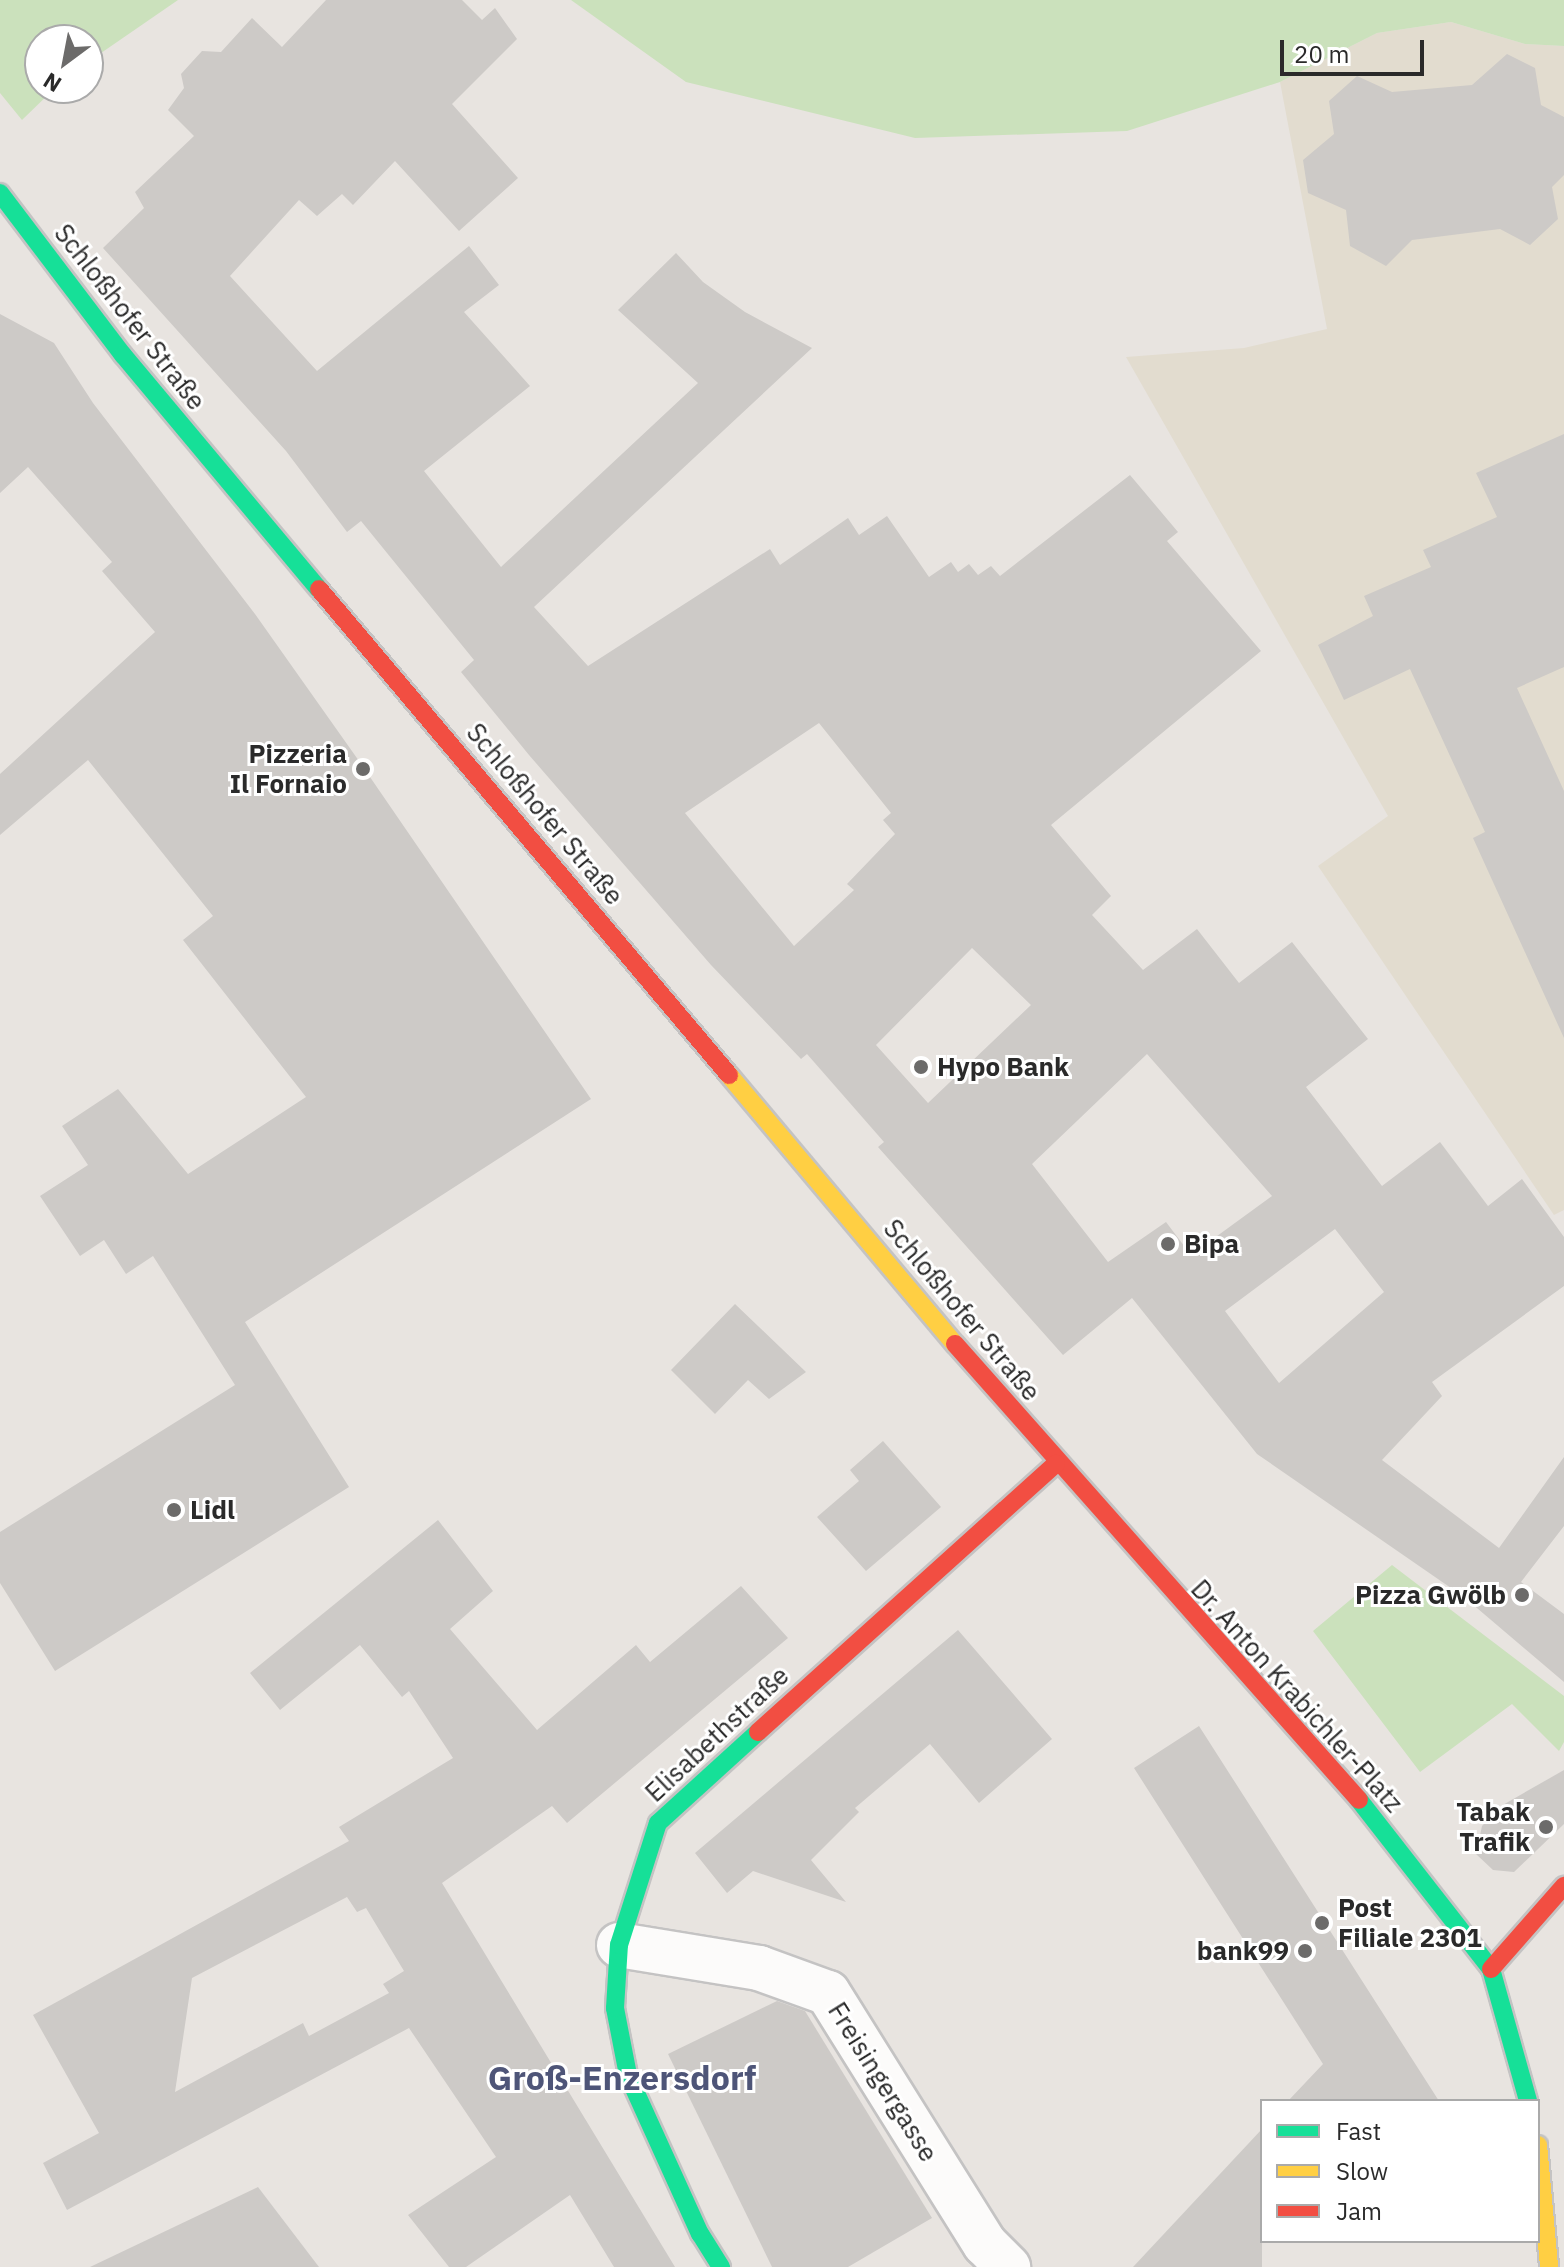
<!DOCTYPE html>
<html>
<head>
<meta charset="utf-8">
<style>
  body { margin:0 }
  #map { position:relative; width:1564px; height:2267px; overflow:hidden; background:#e8e4e0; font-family:"IBM Plex Sans",sans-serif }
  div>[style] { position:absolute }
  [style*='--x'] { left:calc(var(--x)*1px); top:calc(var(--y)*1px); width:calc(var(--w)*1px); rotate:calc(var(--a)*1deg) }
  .education>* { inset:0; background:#e2dccf }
  .green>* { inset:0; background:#cbe1bc }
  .building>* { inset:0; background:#cdcac7 }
  .roads { filter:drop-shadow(2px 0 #c4c3c3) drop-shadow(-2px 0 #c4c3c3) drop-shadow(0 2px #c4c3c3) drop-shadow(0 -2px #c4c3c3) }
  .street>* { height:44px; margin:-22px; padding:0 22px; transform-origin:22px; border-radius:22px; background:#fcfbfa }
  .fast>* { height:18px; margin:-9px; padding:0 9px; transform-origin:9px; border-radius:9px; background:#16e098 }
  .slow>* { height:18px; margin:-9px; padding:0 9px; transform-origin:9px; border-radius:9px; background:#ffcf43 }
  .jam>* { height:18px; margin:-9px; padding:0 9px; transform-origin:9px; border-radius:9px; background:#f24e42 }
  .dots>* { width:22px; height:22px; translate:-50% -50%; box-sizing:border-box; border:4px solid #fff; border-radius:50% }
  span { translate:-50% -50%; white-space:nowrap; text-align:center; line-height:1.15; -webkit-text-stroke:6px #fff; paint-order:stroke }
  .street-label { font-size:26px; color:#2a2a2a }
  .poi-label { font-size:26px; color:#2a2a2a; font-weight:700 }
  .right { translate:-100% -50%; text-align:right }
  .left { translate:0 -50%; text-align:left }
  .district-label { font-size:34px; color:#4e5578; font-weight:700 }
  .legend { position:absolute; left:1260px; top:2099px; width:280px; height:144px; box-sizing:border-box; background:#fff; border:2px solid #aaa; margin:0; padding:10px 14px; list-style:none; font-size:24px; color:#2a2a2a }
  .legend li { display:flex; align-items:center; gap:16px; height:40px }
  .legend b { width:40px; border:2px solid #aaa }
  .north { position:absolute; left:24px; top:24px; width:80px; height:80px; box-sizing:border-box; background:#fff; border:2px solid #aaa; border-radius:50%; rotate:212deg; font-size:22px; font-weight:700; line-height:32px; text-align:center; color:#2a2a2a }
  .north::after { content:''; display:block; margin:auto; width:28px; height:36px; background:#6c6b6a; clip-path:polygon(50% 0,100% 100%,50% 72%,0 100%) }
  .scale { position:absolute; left:1280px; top:40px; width:144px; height:36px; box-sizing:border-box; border:4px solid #2a2a2a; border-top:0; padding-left:10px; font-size:24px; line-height:28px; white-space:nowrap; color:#2a2a2a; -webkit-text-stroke:6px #fff; paint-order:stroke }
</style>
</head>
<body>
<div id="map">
  <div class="education">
    <i style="clip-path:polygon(1451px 22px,1525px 44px,1564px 46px,1564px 1210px,1554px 1215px,1318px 866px,1388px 816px,1126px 357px,1244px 348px,1327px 329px,1280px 82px,1377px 33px)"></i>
  </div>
  <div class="green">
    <i style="clip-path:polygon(0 0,178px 0,88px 62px,88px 40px,40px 40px,40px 88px,55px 88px,22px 120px,0 93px)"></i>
    <i style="clip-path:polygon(571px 0,1564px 0,1564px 46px,1525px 44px,1451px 22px,1377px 33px,1280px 82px,1127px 131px,915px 138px,686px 82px)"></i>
    <i style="clip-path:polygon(1392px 1565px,1564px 1696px,1564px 1742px,1559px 1751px,1512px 1704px,1420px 1772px,1313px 1631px)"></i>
  </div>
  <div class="building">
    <i style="clip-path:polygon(evenodd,326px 0,462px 0,482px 20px,495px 8px,517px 39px,452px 104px,518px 178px,459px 231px,395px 161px,353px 205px,342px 194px,317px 216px,299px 200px,230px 276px,317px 371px,469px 246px,499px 285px,464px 312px,530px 386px,424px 471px,501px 567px,698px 383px,618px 310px,676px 253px,703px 282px,745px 312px,812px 348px,534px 607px,588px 666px,770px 549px,780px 565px,848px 518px,859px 535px,887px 516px,929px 577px,951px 562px,958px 572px,969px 564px,978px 575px,991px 566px,1000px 576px,1130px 475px,1178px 532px,1167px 541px,1261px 651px,1051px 825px,1111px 896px,1092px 915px,1143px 970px,1197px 929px,1239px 983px,1292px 942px,1368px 1039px,1306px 1087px,1382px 1186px,1440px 1142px,1488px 1206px,1522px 1179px,1564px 1237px,1564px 1286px,1432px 1382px,1442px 1396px,1382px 1460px,1499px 1548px,1564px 1457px,1564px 1526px,1521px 1582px,1564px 1614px,1564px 1682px,1464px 1597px,1257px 1454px,1132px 1298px,1063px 1355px,878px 1147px,884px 1142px,807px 1054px,801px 1059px,711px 965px,529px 755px,461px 672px,474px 660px,361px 521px,347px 532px,286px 451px,103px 248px,144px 208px,135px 192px,194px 136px,168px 110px,184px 88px,181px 74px,202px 51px,221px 52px,252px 18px,282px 47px,326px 0,819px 723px,891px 813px,883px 820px,895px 834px,847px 884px,854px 890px,794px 946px,685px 813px,819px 723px,326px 0,972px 948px,1031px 1005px,928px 1103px,876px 1045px,972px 948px,326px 0,1147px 1054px,1272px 1196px,1191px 1255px,1166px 1222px,1108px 1262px,1032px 1164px,1147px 1054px,326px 0,1335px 1229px,1384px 1292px,1279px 1383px,1225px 1311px,1335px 1229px)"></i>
    <i style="clip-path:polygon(1507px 54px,1535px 68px,1541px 105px,1564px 117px,1564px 175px,1552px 187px,1558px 219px,1530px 245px,1500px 229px,1412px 240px,1386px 266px,1350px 246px,1346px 210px,1308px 193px,1303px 160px,1334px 134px,1329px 101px,1357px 76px,1392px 92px,1472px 85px)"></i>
    <i style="clip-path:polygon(0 314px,54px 343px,93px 403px,255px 614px,359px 761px,591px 1099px,245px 1322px,349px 1487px,55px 1671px,0 1583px,0 1532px,235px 1385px,153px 1256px,126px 1274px,104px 1240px,80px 1256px,40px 1196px,88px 1165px,62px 1126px,118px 1089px,188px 1174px,306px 1097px,183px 940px,213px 916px,88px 760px,0 835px,0 774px,155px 632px,102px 571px,112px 562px,28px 467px,0 493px)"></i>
    <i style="clip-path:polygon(1564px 434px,1564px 667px,1517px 688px,1564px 791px,1564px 1038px,1473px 838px,1485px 832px,1410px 669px,1344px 700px,1318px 645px,1373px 616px,1364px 596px,1431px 567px,1423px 550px,1497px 517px,1476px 473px)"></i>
    <i style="clip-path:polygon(735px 1304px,806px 1372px,769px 1399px,748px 1380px,715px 1414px,671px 1370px)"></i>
    <i style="clip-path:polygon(883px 1441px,941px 1507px,866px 1571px,817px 1517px,859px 1481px,850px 1470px)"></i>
    <i style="clip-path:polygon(evenodd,438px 1520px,493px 1591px,450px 1629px,537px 1730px,636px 1645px,650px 1662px,741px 1586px,788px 1638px,567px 1823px,552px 1806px,442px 1883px,675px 2267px,614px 2267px,570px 2195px,466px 2267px,449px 2267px,408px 2215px,496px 2157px,409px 2028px,67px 2210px,43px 2163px,99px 2133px,33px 2015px,349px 1841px,339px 1827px,453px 1758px,409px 1691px,402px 1697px,360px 1645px,280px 1710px,250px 1673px,438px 1520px,347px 1897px,357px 1912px,366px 1908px,404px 1971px,383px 1984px,389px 1993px,309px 2036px,303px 2023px,175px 2092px,192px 1978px,347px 1897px)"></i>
    <i style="clip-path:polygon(958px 1630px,1052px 1739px,979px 1803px,930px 1744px,855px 1808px,859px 1812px,811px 1860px,846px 1902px,753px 1871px,727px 1893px,695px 1853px)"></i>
    <i style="clip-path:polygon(1199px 1726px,1439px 2101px,1288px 2101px,1323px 2064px,1134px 1768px)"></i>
    <i style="clip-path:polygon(1564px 1770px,1564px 1824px,1514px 1872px,1493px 1870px,1476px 1854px,1482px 1826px,1501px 1806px)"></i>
    <i style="clip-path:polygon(777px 2001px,805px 2011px,932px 2218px,848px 2267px,772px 2267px,668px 2054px)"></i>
    <i style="clip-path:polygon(1262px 2129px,1262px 2267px,1133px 2267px)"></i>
    <i style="clip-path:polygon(258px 2187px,319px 2267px,90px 2267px)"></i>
  </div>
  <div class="roads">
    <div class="street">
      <i style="--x:619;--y:1945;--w:142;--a:9.3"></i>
      <i style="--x:759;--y:1968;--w:73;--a:19.9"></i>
      <i style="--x:828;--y:1993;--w:296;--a:58"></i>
      <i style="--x:985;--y:2244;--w:33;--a:45"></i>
    </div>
    <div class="fast">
      <i style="--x:0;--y:193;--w:203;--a:52.8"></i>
      <i style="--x:123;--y:355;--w:305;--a:50.1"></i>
      <i style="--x:1359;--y:1800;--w:214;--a:52"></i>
      <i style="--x:1491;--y:1969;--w:137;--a:74.3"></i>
      <i style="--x:721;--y:2267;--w:39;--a:-122"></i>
      <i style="--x:700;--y:2234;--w:175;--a:-114.4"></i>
      <i style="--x:628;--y:2075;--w:68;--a:-101"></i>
      <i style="--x:615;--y:2008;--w:63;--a:-86.4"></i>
      <i style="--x:619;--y:1945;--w:128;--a:-72.3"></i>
      <i style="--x:658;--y:1823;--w:135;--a:-42.3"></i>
    </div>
    <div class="slow">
      <i style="--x:729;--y:1075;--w:351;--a:50"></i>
      <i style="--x:1538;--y:2145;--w:122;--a:84.8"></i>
    </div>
    <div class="jam">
      <i style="--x:319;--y:589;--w:636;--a:49.85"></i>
      <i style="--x:955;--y:1344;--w:609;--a:48.46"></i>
      <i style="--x:758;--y:1732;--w:401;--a:-42"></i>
      <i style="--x:1491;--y:1969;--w:111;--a:-48.7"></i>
    </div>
  </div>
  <div class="dots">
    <i style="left:363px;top:769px;background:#6c6b6a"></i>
    <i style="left:921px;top:1067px;background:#6c6b6a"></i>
    <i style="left:1168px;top:1244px;background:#6c6b6a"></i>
    <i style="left:174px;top:1510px;background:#6c6b6a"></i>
    <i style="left:1522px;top:1595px;background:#6c6b6a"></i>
    <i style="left:1546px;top:1827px;background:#6c6b6a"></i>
    <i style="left:1322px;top:1923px;background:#6c6b6a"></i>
    <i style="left:1305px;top:1951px;background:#6c6b6a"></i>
  </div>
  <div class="street-label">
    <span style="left:130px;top:317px;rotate:52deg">Schloßhofer Straße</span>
    <span style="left:545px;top:814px;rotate:50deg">Schloßhofer Straße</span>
    <span style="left:962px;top:1310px;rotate:50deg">Schloßhofer Straße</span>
    <span style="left:1297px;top:1696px;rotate:48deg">Dr. Anton Krabichler-Platz</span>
    <span style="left:717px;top:1734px;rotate:-43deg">Elisabethstraße</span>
    <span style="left:883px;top:2082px;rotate:58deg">Freisingergasse</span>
  </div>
  <div class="poi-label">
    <span class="right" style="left:347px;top:769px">Pizzeria<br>Il Fornaio</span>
    <span class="left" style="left:937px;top:1067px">Hypo Bank</span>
    <span class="left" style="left:1184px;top:1244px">Bipa</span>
    <span class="left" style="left:190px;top:1510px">Lidl</span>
    <span class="right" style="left:1506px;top:1595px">Pizza Gwölb</span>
    <span class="right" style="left:1530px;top:1827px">Tabak<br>Trafik</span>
    <span class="left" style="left:1338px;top:1923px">Post<br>Filiale 2301</span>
    <span class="right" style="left:1289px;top:1951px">bank99</span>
  </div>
  <div class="district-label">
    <span style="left:622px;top:2078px">Groß-Enzersdorf</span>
  </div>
  <ul class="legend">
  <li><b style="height:10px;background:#16e098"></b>Fast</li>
  <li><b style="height:10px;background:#ffcf43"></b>Slow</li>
  <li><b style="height:10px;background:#f24e42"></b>Jam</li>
  </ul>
  <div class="north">N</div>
  <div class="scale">20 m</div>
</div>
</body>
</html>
